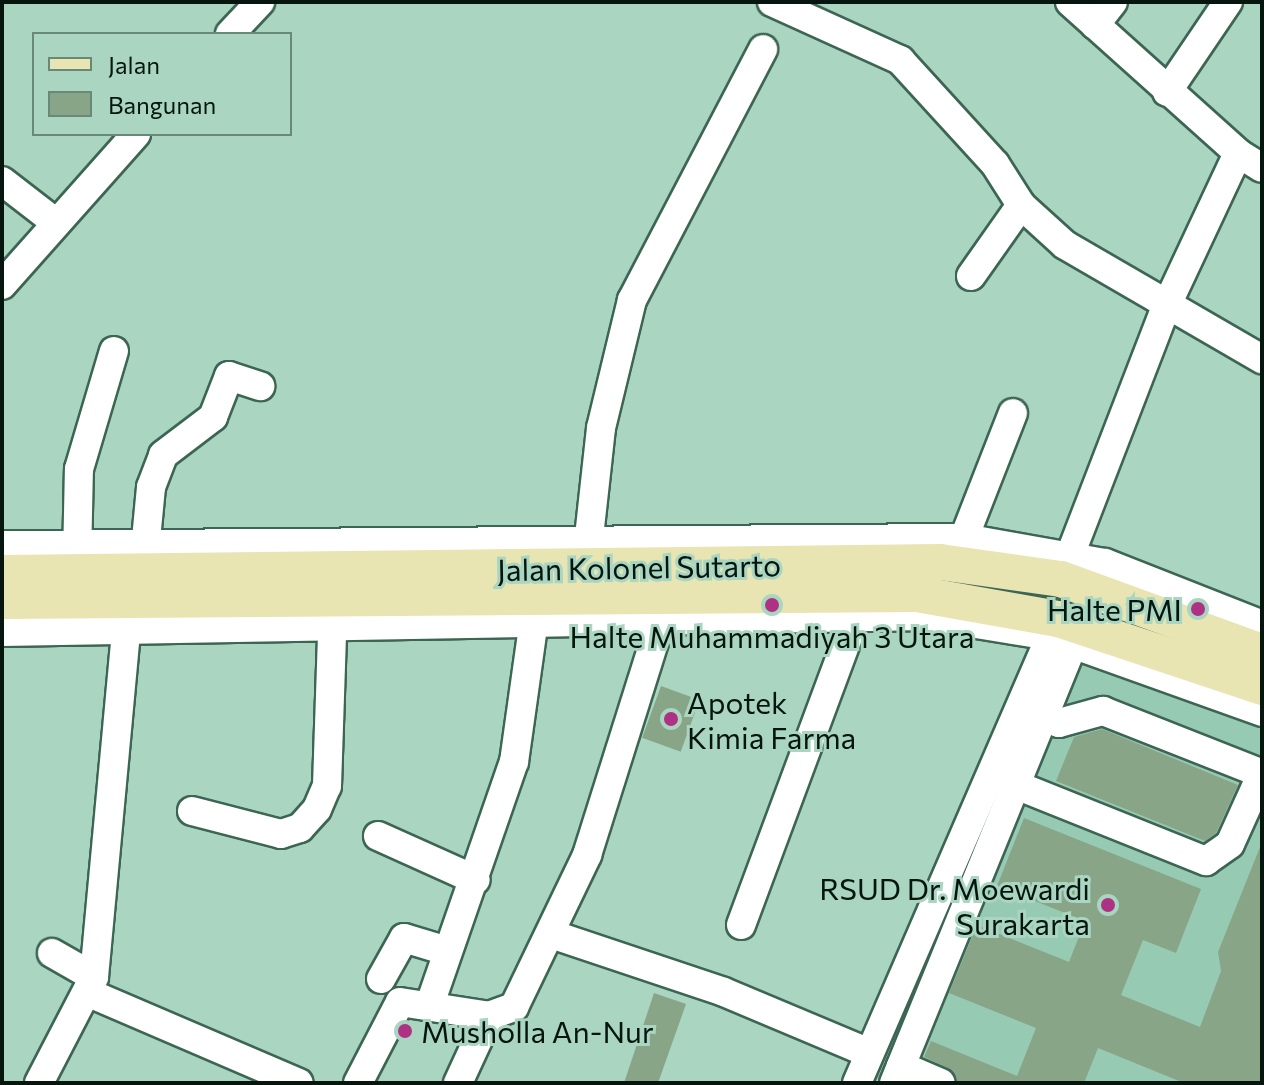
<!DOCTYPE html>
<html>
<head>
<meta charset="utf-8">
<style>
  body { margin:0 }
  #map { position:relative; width:1264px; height:1085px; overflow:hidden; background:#a9d5c1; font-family:Commissioner,sans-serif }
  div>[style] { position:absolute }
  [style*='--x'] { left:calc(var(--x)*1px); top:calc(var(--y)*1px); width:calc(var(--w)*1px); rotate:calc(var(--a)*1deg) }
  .built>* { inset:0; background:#97cab3 }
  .building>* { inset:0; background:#88a587; transform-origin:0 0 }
  .roads { filter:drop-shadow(2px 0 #3d6553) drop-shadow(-2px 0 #3d6553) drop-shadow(0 2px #3d6553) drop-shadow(0 -2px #3d6553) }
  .minor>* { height:28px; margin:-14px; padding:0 14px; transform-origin:14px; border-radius:14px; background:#fff }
  .major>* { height:36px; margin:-18px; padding:0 18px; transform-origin:18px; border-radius:18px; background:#e8e5b3 }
  .dots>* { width:22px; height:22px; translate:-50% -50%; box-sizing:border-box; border:4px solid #a9d5c1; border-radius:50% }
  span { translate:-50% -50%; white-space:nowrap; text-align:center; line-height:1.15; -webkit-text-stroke:6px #a9d5c1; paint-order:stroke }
  .street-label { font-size:30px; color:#06160f }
  .poi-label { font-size:30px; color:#06160f }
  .right { translate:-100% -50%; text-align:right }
  .left { translate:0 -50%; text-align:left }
  .frame { position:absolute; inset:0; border:4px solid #06160f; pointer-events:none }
  .legend { position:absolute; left:32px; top:32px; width:260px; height:104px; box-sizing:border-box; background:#a9d5c1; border:2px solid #68897a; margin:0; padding:10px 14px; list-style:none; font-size:24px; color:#06160f }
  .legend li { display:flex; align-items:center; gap:16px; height:40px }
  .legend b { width:40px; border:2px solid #68897a }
</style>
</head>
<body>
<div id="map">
  <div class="built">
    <i style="clip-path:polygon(1060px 658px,1262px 728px,1262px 1083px,879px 1083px)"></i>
  </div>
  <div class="building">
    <i style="left:661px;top:686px;width:41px;height:55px;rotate:20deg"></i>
    <i style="clip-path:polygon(1102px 729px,1238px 785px,1216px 833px,1205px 841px,1056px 781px,1074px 737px)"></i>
    <i style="clip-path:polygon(1024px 818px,1201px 889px,1176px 953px,1143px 940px,1121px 995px,1200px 1027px,1221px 971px,1218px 952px,1262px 842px,1262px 1083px,1184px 1083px,1098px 1048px,1084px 1083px,958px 1083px,948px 1068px,924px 1057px,931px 1041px,1017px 1076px,1036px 1028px,949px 993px,977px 925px,1069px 962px,1085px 921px,997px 886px)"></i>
    <i style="clip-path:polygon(654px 993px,686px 1004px,658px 1083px,624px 1083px)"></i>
  </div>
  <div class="roads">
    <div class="minor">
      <i style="--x:772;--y:2;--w:141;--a:24.4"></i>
      <i style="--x:900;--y:60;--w:141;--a:47.6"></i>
      <i style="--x:995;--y:164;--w:49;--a:57.6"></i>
      <i style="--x:1021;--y:205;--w:59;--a:42.3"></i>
      <i style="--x:1065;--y:245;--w:228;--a:30.1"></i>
      <i style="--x:1070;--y:2;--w:226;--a:41.9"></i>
      <i style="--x:1095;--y:25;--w:29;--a:-52"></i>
      <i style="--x:230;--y:34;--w:44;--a:-46.8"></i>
      <i style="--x:1167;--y:92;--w:109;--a:-55.9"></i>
      <i style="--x:2;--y:181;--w:67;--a:37.7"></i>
      <i style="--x:971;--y:276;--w:87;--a:-54.8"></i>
      <i style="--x:2;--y:285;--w:202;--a:-48.4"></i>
      <i style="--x:964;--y:538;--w:134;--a:-68.6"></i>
      <i style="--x:2;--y:545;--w:962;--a:-0.42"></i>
      <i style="--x:964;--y:538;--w:143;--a:10.1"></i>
      <i style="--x:1105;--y:563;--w:169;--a:21.5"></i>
      <i style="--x:587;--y:555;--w:128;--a:-83.7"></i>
      <i style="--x:601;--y:428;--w:132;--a:-76.4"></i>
      <i style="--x:632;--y:300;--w:283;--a:-62.4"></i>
      <i style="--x:144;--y:560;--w:73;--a:-84.5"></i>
      <i style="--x:151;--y:487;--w:34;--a:-69"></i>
      <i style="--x:163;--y:455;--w:63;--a:-37.2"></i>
      <i style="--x:213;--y:417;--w:44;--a:-68.7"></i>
      <i style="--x:229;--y:376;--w:33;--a:18"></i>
      <i style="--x:77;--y:561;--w:92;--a:-88.8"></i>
      <i style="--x:79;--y:469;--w:123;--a:-73.5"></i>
      <i style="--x:1064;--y:571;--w:283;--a:-68.9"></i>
      <i style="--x:1166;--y:307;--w:170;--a:-64.9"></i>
      <i style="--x:1238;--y:153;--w:28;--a:32"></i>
      <i style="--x:2;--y:632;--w:925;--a:-0.99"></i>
      <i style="--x:927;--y:616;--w:125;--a:9.2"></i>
      <i style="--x:1050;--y:636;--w:225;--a:19.7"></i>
      <i style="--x:1043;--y:718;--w:17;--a:17"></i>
      <i style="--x:1059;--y:723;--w:46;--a:-15.3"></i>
      <i style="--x:1103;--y:711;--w:167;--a:21.5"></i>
      <i style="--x:1016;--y:785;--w:205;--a:21.8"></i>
      <i style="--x:1206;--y:861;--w:29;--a:-35"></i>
      <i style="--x:1230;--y:844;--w:78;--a:-65.7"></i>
      <i style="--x:192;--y:811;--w:92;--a:14.5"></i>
      <i style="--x:281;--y:834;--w:20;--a:-18"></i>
      <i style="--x:300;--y:828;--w:25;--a:-48"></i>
      <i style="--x:317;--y:809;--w:25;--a:-67"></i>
      <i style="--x:327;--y:786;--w:180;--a:-88.1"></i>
      <i style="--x:378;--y:836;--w:107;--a:24.2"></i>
      <i style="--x:741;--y:925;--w:330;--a:-69.6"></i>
      <i style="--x:856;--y:616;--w:17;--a:-97"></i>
      <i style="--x:551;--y:934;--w:182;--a:18.5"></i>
      <i style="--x:724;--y:992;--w:157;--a:22.8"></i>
      <i style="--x:52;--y:953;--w:48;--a:29.7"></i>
      <i style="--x:381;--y:979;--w:47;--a:-60.7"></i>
      <i style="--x:404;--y:938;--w:45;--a:16.8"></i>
      <i style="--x:89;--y:993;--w:228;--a:23.2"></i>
      <i style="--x:430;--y:1004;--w:256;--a:-70.9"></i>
      <i style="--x:514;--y:762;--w:159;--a:-82"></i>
      <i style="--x:901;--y:1066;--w:43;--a:23"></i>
      <i style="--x:39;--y:1083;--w:119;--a:-62.6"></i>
      <i style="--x:94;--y:977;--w:368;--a:-84.7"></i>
      <i style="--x:358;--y:1083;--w:91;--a:-62.6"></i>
      <i style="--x:400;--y:1002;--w:90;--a:8.9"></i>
      <i style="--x:489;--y:1016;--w:27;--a:-20"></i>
      <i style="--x:514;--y:1007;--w:169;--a:-64.3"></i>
      <i style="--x:587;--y:855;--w:265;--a:-72.5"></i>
      <i style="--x:458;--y:1083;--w:74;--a:-65.2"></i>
      <i style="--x:857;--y:1083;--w:506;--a:-66.58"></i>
      <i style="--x:894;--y:1083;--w:474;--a:-67.8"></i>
    </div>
    <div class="major">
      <i style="--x:2;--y:573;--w:938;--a:-0.67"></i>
      <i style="--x:940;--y:562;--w:122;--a:8"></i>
      <i style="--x:1061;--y:579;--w:214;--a:20"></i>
      <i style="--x:2;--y:601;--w:915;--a:-0.44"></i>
      <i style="--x:917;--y:594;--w:143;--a:10.1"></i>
      <i style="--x:1058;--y:619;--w:215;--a:18.4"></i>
    </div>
  </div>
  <div class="dots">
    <i style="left:772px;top:605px;background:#ae3283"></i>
    <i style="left:1198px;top:609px;background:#ae3283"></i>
    <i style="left:671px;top:719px;background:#ae3283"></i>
    <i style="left:1108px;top:905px;background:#ae3283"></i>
    <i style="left:405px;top:1031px;background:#ae3283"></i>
  </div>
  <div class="street-label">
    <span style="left:639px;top:567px;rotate:-1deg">Jalan Kolonel Sutarto</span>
  </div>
  <div class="poi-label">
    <span class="right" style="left:1182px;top:609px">Halte PMI</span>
    <span style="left:772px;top:636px">Halte Muhammadiyah 3 Utara</span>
    <span class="left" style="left:687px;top:719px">Apotek<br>Kimia Farma</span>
    <span class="right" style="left:1090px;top:905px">RSUD Dr. Moewardi<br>Surakarta</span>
    <span class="left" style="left:421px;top:1031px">Musholla An-Nur</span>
  </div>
  <div class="frame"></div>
  <ul class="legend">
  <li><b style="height:10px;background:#e8e5b3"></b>Jalan</li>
  <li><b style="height:22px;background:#88a587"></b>Bangunan</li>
  </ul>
</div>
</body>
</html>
